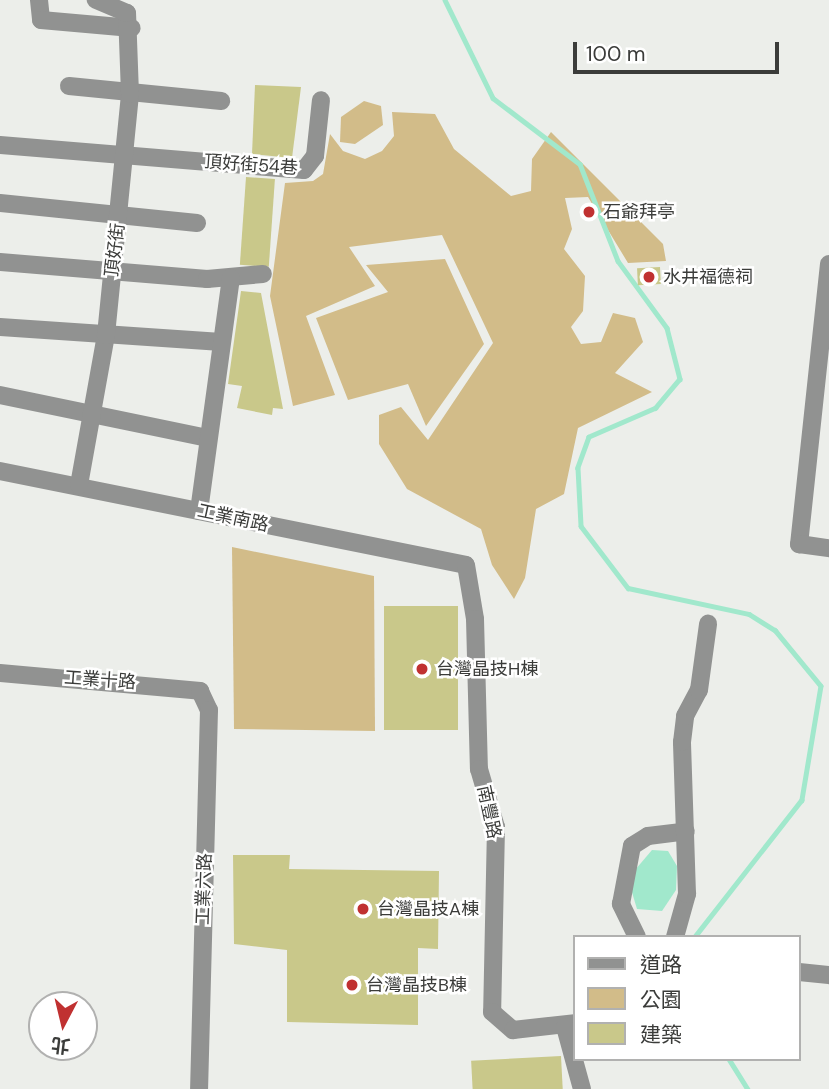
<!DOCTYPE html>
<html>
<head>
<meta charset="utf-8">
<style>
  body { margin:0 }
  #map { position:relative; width:829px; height:1089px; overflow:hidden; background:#eceeea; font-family:"DM Sans","Noto Sans TC",sans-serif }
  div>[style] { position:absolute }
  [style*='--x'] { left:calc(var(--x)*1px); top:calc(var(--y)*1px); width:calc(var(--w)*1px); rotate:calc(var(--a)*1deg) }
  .green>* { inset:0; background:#d2bc89 }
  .water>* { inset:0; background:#a1e8cc }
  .stream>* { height:4.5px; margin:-2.25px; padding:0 2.25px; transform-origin:2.25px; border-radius:2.25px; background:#a1e8cc }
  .building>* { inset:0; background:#c9c88a; transform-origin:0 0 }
  .minor>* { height:18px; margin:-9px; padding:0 9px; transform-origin:9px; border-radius:9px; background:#919291 }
  .dots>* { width:19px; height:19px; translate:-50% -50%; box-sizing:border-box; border:4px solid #fff; border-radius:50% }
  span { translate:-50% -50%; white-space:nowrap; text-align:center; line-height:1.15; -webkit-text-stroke:5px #fff; paint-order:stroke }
  .street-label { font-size:18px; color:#3b3c3a }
  .poi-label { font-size:18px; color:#3b3c3a }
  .left { translate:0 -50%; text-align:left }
  .legend { position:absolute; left:573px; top:935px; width:228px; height:126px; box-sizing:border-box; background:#fff; border:2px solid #b1b1b0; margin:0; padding:9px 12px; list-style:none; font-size:21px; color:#3b3c3a }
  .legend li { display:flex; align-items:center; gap:14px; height:35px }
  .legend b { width:35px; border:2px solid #b1b1b0 }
  .north { position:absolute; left:28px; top:991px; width:70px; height:70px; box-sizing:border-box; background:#fff; border:2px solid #b1b1b0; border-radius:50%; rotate:187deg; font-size:19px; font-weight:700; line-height:28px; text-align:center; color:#3b3c3a }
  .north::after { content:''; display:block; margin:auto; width:24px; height:32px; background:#c03131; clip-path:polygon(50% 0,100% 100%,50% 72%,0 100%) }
  .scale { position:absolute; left:573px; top:42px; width:206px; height:32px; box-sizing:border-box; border:4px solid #3b3c3a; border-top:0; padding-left:9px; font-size:21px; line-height:24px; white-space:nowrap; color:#3b3c3a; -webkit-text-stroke:5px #fff; paint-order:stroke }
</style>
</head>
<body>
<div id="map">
  <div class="green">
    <i style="clip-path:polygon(364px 101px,381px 106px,383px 125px,355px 144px,340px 142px,341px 117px)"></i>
    <i style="clip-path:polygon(392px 112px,435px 114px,454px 149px,511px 196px,531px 191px,532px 159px,551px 132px,663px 244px,666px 261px,628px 263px,588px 197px,565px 198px,572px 229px,564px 249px,585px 276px,583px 311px,571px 327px,581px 344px,601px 342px,613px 313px,635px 318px,643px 342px,615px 373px,652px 392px,578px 428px,564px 494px,536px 509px,525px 578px,514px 599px,492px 565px,481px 529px,407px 489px,379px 444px,379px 415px,401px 407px,428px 440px,493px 343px,442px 235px,349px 247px,375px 286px,306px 316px,335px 395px,293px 406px,270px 296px,285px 183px,313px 181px,323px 174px,330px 134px,343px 151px,365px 159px,382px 151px,394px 136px)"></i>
    <i style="clip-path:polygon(445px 259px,484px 344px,426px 426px,408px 384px,348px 400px,316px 318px,388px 292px,366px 265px)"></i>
    <i style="clip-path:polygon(232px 547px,374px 576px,375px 731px,234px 729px)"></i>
  </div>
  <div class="water">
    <i style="clip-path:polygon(652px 850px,668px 851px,677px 866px,676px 890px,662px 911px,637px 909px,631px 889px,635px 870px)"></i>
  </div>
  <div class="stream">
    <i style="--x:445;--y:0;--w:109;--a:63.9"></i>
    <i style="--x:493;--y:98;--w:109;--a:37.2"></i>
    <i style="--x:580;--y:164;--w:104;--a:68.6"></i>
    <i style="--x:618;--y:261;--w:83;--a:53.8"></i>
    <i style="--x:667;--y:328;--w:53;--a:75.7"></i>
    <i style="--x:680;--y:379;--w:38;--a:130"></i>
    <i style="--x:656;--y:408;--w:73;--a:156.6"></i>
    <i style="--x:589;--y:437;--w:33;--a:110"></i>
    <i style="--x:578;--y:468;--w:58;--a:87"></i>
    <i style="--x:581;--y:526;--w:78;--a:52.8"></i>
    <i style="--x:628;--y:588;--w:124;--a:12.1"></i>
    <i style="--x:749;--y:614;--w:31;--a:32"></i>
    <i style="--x:775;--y:630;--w:72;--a:50.6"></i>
    <i style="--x:821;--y:686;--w:116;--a:99.5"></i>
    <i style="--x:802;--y:800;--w:174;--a:128"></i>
    <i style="--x:729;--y:1059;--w:36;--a:58"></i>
  </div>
  <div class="building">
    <i style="clip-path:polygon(255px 85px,301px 87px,292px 158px,252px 154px)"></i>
    <i style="left:246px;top:177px;width:29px;height:88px;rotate:4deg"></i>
    <i style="left:660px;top:267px;width:17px;height:23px;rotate:87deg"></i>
    <i style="clip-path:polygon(241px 291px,261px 293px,283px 409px,273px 408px,272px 415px,237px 408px,242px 386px,228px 384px)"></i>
    <i style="left:458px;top:606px;width:124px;height:74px;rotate:90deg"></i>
    <i style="clip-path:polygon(233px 855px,290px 855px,289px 869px,439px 871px,438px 949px,418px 948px,418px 1025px,287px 1022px,287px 950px,234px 944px)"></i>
    <i style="left:561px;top:1056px;width:33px;height:90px;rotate:87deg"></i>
  </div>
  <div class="minor">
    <i style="--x:39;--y:0;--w:20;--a:84"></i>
    <i style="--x:41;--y:20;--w:91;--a:5"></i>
    <i style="--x:69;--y:86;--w:153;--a:5.6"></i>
    <i style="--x:0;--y:145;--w:305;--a:4.7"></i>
    <i style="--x:304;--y:170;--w:18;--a:-52"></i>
    <i style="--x:315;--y:156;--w:56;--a:-83.9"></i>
    <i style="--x:0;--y:203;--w:198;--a:5.8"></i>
    <i style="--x:0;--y:262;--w:208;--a:4.7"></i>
    <i style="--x:207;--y:279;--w:56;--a:-5.1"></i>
    <i style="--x:829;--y:264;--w:282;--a:96.1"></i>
    <i style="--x:799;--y:544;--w:30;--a:8"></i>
    <i style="--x:0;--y:327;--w:222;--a:3.9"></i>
    <i style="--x:0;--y:395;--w:212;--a:11.7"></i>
    <i style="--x:0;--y:471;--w:475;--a:11.4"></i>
    <i style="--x:466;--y:565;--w:55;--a:80.5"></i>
    <i style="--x:475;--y:619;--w:150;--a:88.5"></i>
    <i style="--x:479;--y:769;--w:60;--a:73.7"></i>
    <i style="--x:496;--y:827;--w:185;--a:91.2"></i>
    <i style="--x:492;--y:1012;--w:28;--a:41"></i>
    <i style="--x:513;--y:1030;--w:62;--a:-6.4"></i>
    <i style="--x:79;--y:485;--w:152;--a:-79.8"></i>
    <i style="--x:106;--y:335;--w:242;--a:-84.3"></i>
    <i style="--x:130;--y:94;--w:81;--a:-92.1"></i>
    <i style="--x:127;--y:13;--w:34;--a:-157"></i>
    <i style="--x:199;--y:511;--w:235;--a:-82.2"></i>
    <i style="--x:0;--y:673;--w:201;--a:5.1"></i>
    <i style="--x:200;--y:691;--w:21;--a:65"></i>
    <i style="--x:209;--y:710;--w:379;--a:91.5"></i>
    <i style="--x:637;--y:937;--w:37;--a:-116"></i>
    <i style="--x:621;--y:904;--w:59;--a:-79.3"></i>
    <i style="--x:632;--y:846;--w:19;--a:-32"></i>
    <i style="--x:648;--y:836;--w:38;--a:-7"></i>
    <i style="--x:675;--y:937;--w:45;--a:-74.4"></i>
    <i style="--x:687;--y:894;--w:152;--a:-91.9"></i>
    <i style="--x:682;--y:742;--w:26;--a:-83"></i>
    <i style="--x:685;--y:716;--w:30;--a:-62"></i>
    <i style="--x:699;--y:690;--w:67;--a:-82.2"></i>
    <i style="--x:799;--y:972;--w:30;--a:6"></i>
    <i style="--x:565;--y:1027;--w:64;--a:74.7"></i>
  </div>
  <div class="dots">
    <i style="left:589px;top:212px;background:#c03131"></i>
    <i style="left:649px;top:277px;background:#c03131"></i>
    <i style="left:422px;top:669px;background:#c03131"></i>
    <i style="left:363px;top:909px;background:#c03131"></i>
    <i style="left:352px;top:985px;background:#c03131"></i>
  </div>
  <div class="street-label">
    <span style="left:251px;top:165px;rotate:4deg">頂好街54巷</span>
    <span style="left:115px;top:250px;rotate:-83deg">頂好街</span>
    <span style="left:233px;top:518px;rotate:12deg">工業南路</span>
    <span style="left:100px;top:680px;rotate:4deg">工業十路</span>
    <span style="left:489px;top:812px;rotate:78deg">南豐路</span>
    <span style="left:204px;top:889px;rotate:-88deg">工業六路</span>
  </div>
  <div class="poi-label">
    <span class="left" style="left:603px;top:212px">石爺拜亭</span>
    <span class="left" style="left:663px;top:277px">水井福德祠</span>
    <span class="left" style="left:436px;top:669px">台灣晶技H棟</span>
    <span class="left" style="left:377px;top:909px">台灣晶技A棟</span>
    <span class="left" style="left:366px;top:985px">台灣晶技B棟</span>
  </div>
  <ul class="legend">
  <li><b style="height:9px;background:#919291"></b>道路</li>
  <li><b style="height:19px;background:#d2bc89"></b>公園</li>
  <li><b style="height:19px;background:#c9c88a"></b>建築</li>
  </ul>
  <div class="north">北</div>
  <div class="scale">100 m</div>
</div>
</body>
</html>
